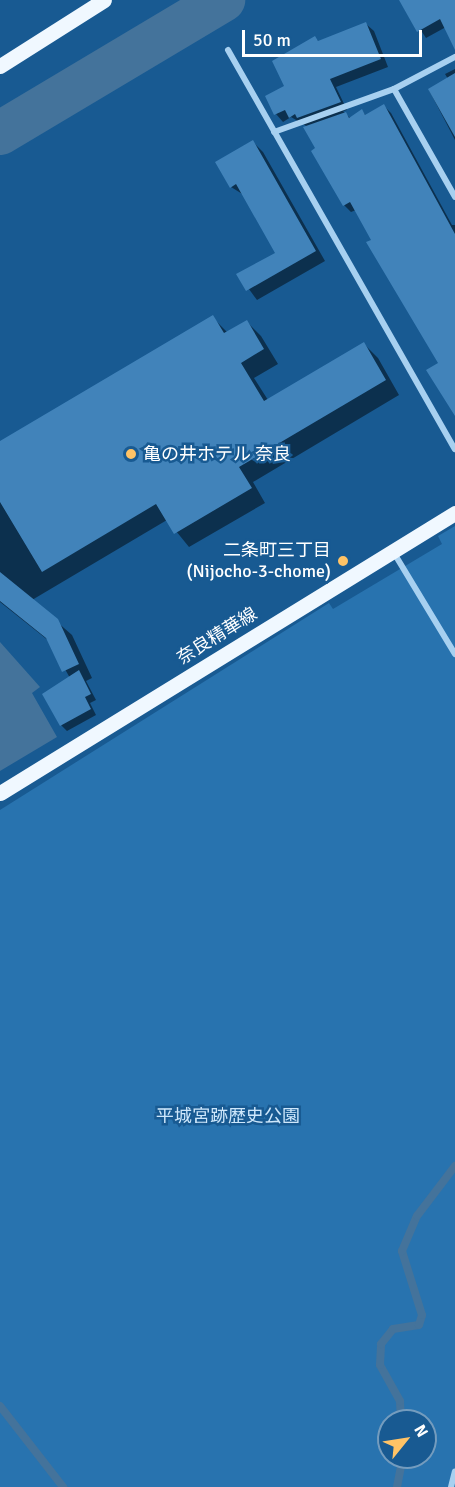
<!DOCTYPE html>
<html>
<head>
<meta charset="utf-8">
<style>
  body { margin:0 }
  #map { position:relative; width:455px; height:1487px; overflow:hidden; background:#185a92; font-family:Signika,"Noto Sans JP",sans-serif }
  div>[style] { position:absolute }
  [style*='--x'] { left:calc(var(--x)*1px); top:calc(var(--y)*1px); width:calc(var(--w)*1px); rotate:calc(var(--a)*1deg) }
  .green>* { inset:0; background:#2873af }
  .water>* { inset:0; background:#44739b }
  .shadow>* { inset:0; background:#0007 }
  .stream>* { height:8px; margin:-4px; padding:0 4px; transform-origin:4px; border-radius:4px; background:#44739b }
  .river>* { height:44px; margin:-22px; padding:0 22px; transform-origin:22px; border-radius:22px; background:#44739b }
  .building>* { inset:0; background:#4183ba }
  .street>* { height:6px; margin:-3px; padding:0 3px; transform-origin:3px; border-radius:3px; background:#a7d0f0 }
  .primary>* { height:15px; margin:-7.5px; padding:0 7.5px; transform-origin:7.5px; border-radius:7.5px; background:#f0f8ff }
  .dots>* { width:16px; height:16px; translate:-50% -50%; box-sizing:border-box; border:3px solid #185a92; border-radius:50% }
  span { translate:-50% -50%; white-space:nowrap; text-align:center; line-height:1.15; -webkit-text-stroke:5px #185a92; paint-order:stroke }
  .poi-label { font-size:18px; color:#fff }
  .left { translate:0 -50%; text-align:left }
  .right { translate:-100% -50%; text-align:right }
  .street-label { font-size:18px; color:#fff }
  .park-label { font-size:18px; color:#cee7fb }
  .north { position:absolute; left:377px; top:1409px; width:60px; height:60px; box-sizing:border-box; background:#185a92; border:2px solid #749cbe; border-radius:50%; rotate:60deg; font-size:16px; font-weight:700; line-height:24px; text-align:center; color:#fff }
  .north::after { content:''; display:block; margin:auto; width:21px; height:27px; background:#ffc366; clip-path:polygon(50% 0,100% 100%,50% 72%,0 100%) }
  .scale { position:absolute; left:242px; top:30px; width:180px; height:27px; box-sizing:border-box; border:3px solid #fff; border-top:0; padding-left:8px; font-size:18px; line-height:21px; white-space:nowrap; color:#fff; -webkit-text-stroke:4px #185a92; paint-order:stroke }
</style>
</head>
<body>
<div id="map">
  <div class="green">
    <i style="clip-path:polygon(evenodd,455px 526px,455px 1487px,0 1487px,0 810px,329px 603px,333px 609px,442px 544px,438px 536px,455px 526px,389px 1421px,425px 1421px,425px 1457px,389px 1457px,389px 1421px)"></i>
  </div>
  <div class="water">
    <i style="clip-path:polygon(0 642px,40px 687px,32px 693px,57px 737px,0 771px)"></i>
  </div>
  <div class="shadow">
    <i style="clip-path:polygon(401px 0,455px 0,455px 40px,446px 27px,426px 38px)"></i>
    <i style="clip-path:polygon(366px 24px,374px 31px,388px 67px,336px 87px,347px 110px,343px 111px,350px 118px,362px 111px,366px 116px,384px 106px,391px 113px,452px 225px,455px 225px,455px 413px,440px 363px,356px 210px,351px 212px,344px 205px,308px 127px,291px 117px,283px 122px,276px 114px,286px 86px,315px 38px,319px 42px)"></i>
    <i style="clip-path:polygon(455px 69px,455px 140px,429px 90px,448px 79px,445px 74px)"></i>
    <i style="clip-path:polygon(253px 142px,263px 152px,325px 261px,257px 300px,238px 274px,278px 253px,244px 195px,231px 187px)"></i>
    <i style="clip-path:polygon(212px 317px,228px 333px,247px 322px,261px 336px,278px 364px,254px 378px,268px 400px,364px 344px,378px 358px,399px 395px,253px 482px,265px 503px,189px 547px,167px 520px,32px 600px,72px 635px,92px 678px,86px 681px,96px 700px,90px 703px,96px 715px,67px 731px,61px 725px,70px 678px,49px 641px,0 602px,0 443px)"></i>
  </div>
  <div class="stream">
    <i style="--x:0;--y:1406;--w:103;--a:52.1"></i>
    <i style="--x:401;--y:1421;--w:20;--a:-93"></i>
    <i style="--x:400;--y:1401;--w:41;--a:-119.1"></i>
    <i style="--x:380;--y:1365;--w:21;--a:-87"></i>
    <i style="--x:381;--y:1344;--w:19;--a:-51"></i>
    <i style="--x:393;--y:1329;--w:26;--a:-9"></i>
    <i style="--x:419;--y:1325;--w:10;--a:-73"></i>
    <i style="--x:422;--y:1315;--w:67;--a:-107.4"></i>
    <i style="--x:402;--y:1251;--w:38;--a:-67"></i>
    <i style="--x:417;--y:1216;--w:63;--a:-52.8"></i>
    <i style="--x:397;--y:1487;--w:31;--a:-79"></i>
  </div>
  <div class="river">
    <i style="--x:0;--y:133;--w:260;--a:-30.8"></i>
  </div>
  <div class="building">
    <i style="clip-path:polygon(399px 0,455px 0,455px 50px,440px 19px,417px 32px)"></i>
    <i style="clip-path:polygon(366px 22px,381px 59px,330px 79px,341px 102px,297px 118px,295px 114px,289px 118px,285px 110px,274px 115px,265px 96px,284px 86px,272px 61px,315px 36px,318px 41px)"></i>
    <i style="clip-path:polygon(455px 73px,455px 137px,428px 89px)"></i>
    <i style="clip-path:polygon(384px 104px,455px 234px,455px 416px,426px 370px,438px 363px,366px 242px,371px 240px,350px 202px,343px 206px,311px 151px,315px 148px,303px 127px,346px 112px,349px 118px,362px 109px,365px 115px)"></i>
    <i style="clip-path:polygon(253px 140px,316px 251px,246px 291px,236px 274px,275px 253px,236px 184px,230px 188px,215px 162px)"></i>
    <i style="clip-path:polygon(213px 315px,224px 333px,247px 320px,264px 349px,241px 363px,264px 401px,364px 342px,386px 380px,239px 467px,252px 488px,174px 534px,156px 504px,42px 572px,0 502px,0 441px)"></i>
    <i style="clip-path:polygon(0 572px,58px 619px,79px 664px,62px 672px,46px 638px,0 601px)"></i>
    <i style="clip-path:polygon(79px 670px,91px 694px,85px 697px,91px 709px,60px 726px,42px 694px)"></i>
  </div>
  <div class="street">
    <i style="--x:228;--y:50;--w:459;--a:60.4"></i>
    <i style="--x:394;--y:89;--w:124;--a:60.5"></i>
    <i style="--x:274;--y:132;--w:127;--a:-19.7"></i>
    <i style="--x:394;--y:89;--w:69;--a:-27.7"></i>
    <i style="--x:394;--y:553;--w:118;--a:58.9"></i>
    <i style="--x:451;--y:1487;--w:16;--a:-76"></i>
  </div>
  <div class="primary">
    <i style="--x:0;--y:66;--w:123;--a:-32.4"></i>
    <i style="--x:0;--y:793;--w:534;--a:-31.61"></i>
  </div>
  <div class="dots">
    <i style="left:131px;top:454px;background:#ffc366"></i>
    <i style="left:343px;top:561px;background:#ffc366"></i>
  </div>
  <div class="poi-label">
    <span class="left" style="left:143px;top:454px">亀の井ホテル 奈良</span>
    <span class="right" style="left:331px;top:561px">二条町三丁目<br>(Nijocho-3-chome)</span>
  </div>
  <div class="street-label">
    <span style="left:217px;top:636px;rotate:-32deg">奈良精華線</span>
  </div>
  <div class="park-label">
    <span style="left:228px;top:1116px">平城宮跡歴史公園</span>
  </div>
  <div class="north">N</div>
  <div class="scale">50 m</div>
</div>
</body>
</html>
